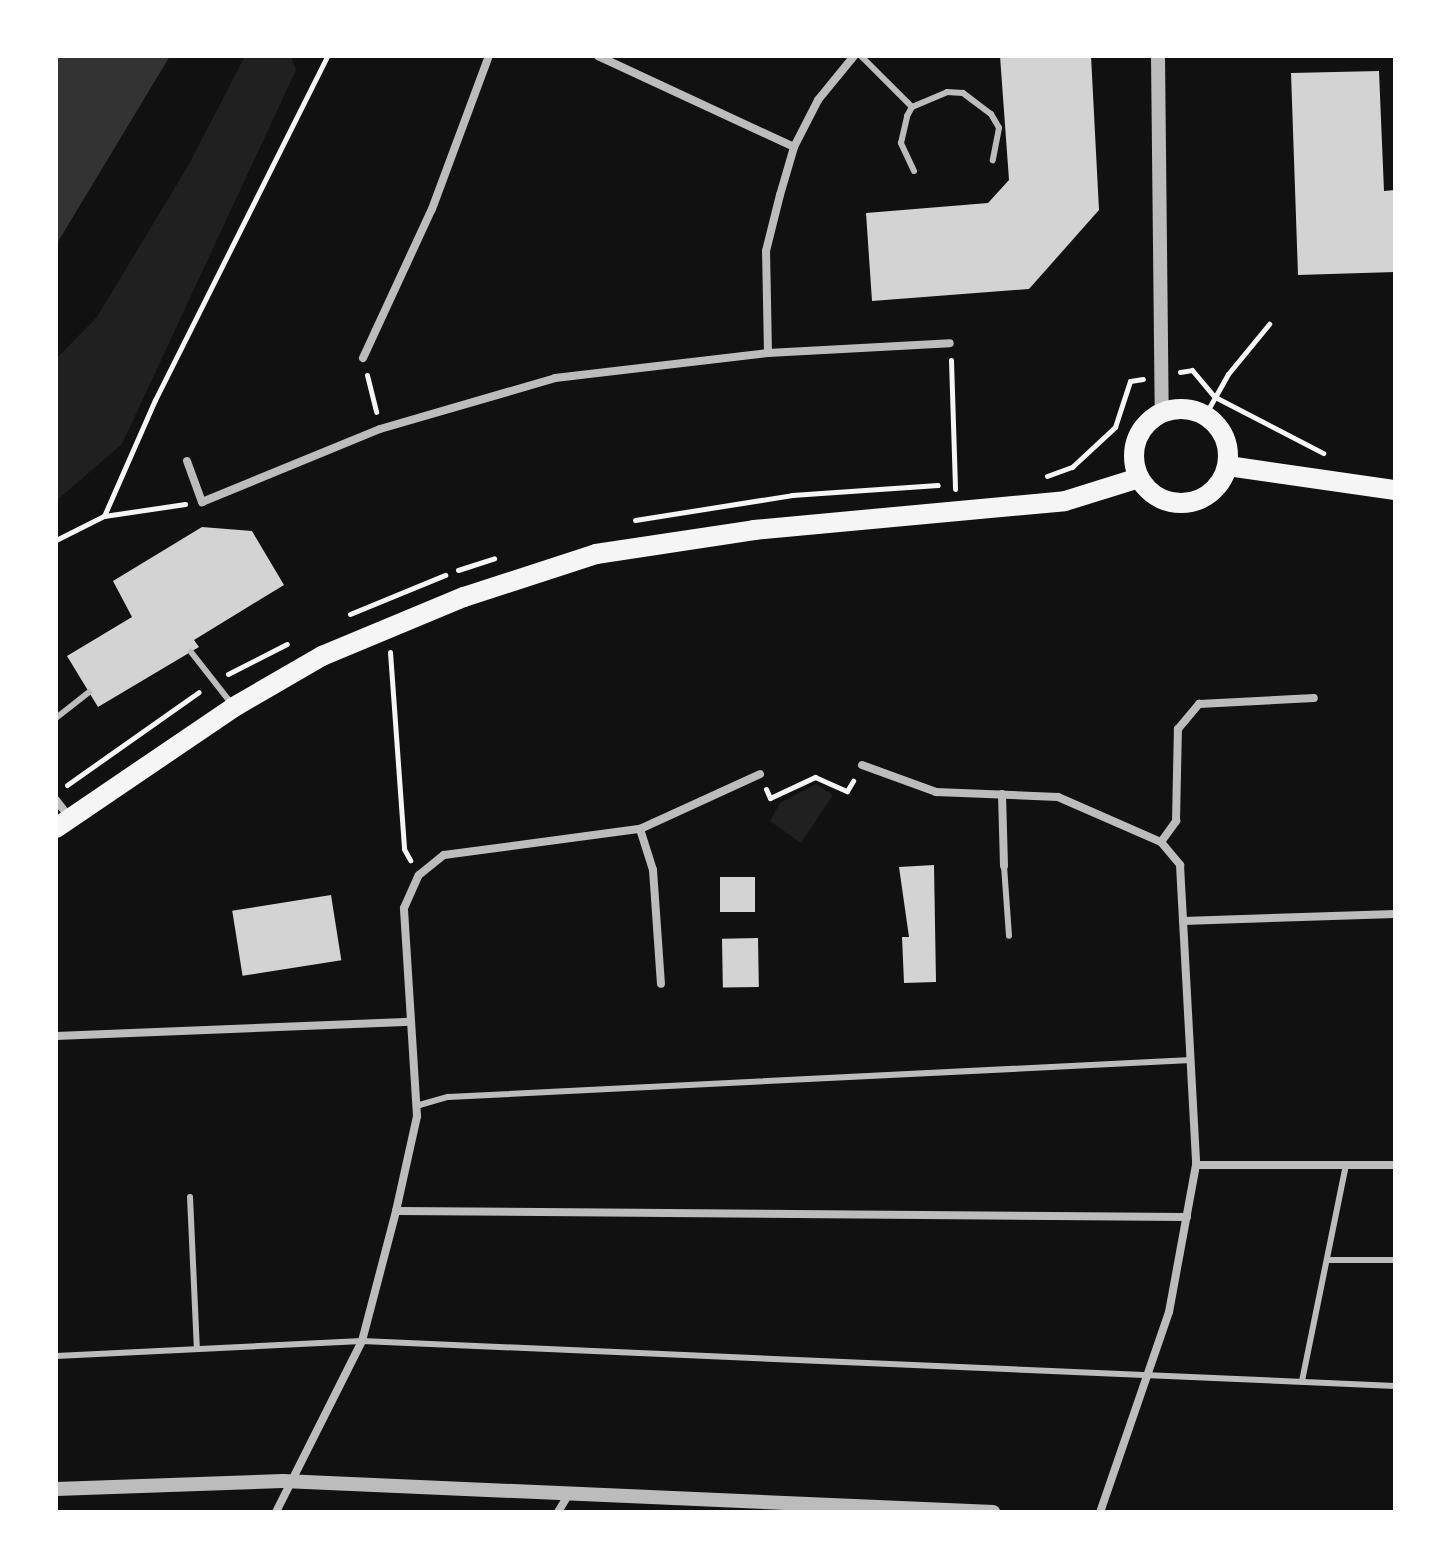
<!DOCTYPE html>
<html>
<head>
<meta charset="utf-8">
<style>
  body { margin:0 }
  #map { position:relative; width:1451px; height:1568px; overflow:hidden; background:#111; font-family:Montserrat,sans-serif }
  div>[style] { position:absolute }
  [style*='--x'] { left:calc(var(--x)*1px); top:calc(var(--y)*1px); width:calc(var(--w)*1px); rotate:calc(var(--a)*1deg) }
  .green>* { inset:0; background:#202020 }
  .water>* { inset:0; background:#333 }
  .building>* { inset:0; background:#d3d3d3; transform-origin:0 0 }
  .path>* { height:5px; margin:-2.5px; padding:0 2.5px; transform-origin:2.5px; border-radius:2.5px; background:#f5f5f5 }
  .service>* { height:6px; margin:-3px; padding:0 3px; transform-origin:3px; border-radius:3px; background:#bcbcbc }
  .minor>* { height:8px; margin:-4px; padding:0 4px; transform-origin:4px; border-radius:4px; background:#bcbcbc }
  .tertiary>* { height:14px; margin:-7px; padding:0 7px; transform-origin:7px; border-radius:7px; background:#bcbcbc }
  .primary>* { height:20px; margin:-10px; padding:0 10px; transform-origin:10px; border-radius:10px; background:#f5f5f5 }
  .primary>.ring { margin:-10px; padding:0; box-sizing:content-box; background:none; border:20px solid #f5f5f5; border-radius:50% }
  span { translate:-50% -50%; white-space:nowrap; text-align:center; line-height:1.15; -webkit-text-stroke:8px #fff; paint-order:stroke }
  .frame { position:absolute; inset:0; border:58px solid #fff; pointer-events:none }
</style>
</head>
<body>
<div id="map">
  <div class="green">
    <i style="clip-path:polygon(245px 56px,291px 56px,296px 70px,122px 444px,56px 501px,56px 359px,97px 317px,188px 166px)"></i>
    <i style="clip-path:polygon(816px 784px,833px 795px,801px 843px,770px 821px,780px 803px)"></i>
  </div>
  <div class="water">
    <i style="clip-path:polygon(56px 56px,170px 56px,56px 245px)"></i>
  </div>
  <div class="building">
    <i style="clip-path:polygon(1000px 56px,1091px 56px,1099px 210px,1029px 289px,872px 301px,866px 213px,988px 203px,1009px 180px)"></i>
    <i style="clip-path:polygon(1379px 71px,1384px 191px,1395px 190px,1395px 272px,1298px 275px,1291px 73px)"></i>
    <i style="clip-path:polygon(202px 527px,252px 531px,284px 585px,194px 640px,199px 647px,98px 707px,67px 656px,132px 617px,113px 581px)"></i>
    <i style="clip-path:polygon(934px 865px,936px 982px,904px 983px,902px 937px,909px 937px,899px 867px)"></i>
    <i style="left:720px;top:877px;width:35px;height:35px"></i>
    <i style="left:331px;top:895px;width:66px;height:100px;rotate:81deg"></i>
    <i style="left:758px;top:938px;width:49px;height:36px;rotate:89deg"></i>
  </div>
  <div class="path">
    <i style="--x:951;--y:360;--w:129;--a:88.2"></i>
    <i style="--x:1180;--y:372;--w:12;--a:-9"></i>
    <i style="--x:1192;--y:370;--w:35;--a:50"></i>
    <i style="--x:1215;--y:397;--w:122;--a:27.4"></i>
    <i style="--x:367;--y:375;--w:38;--a:76"></i>
    <i style="--x:1205;--y:415;--w:47;--a:-60.7"></i>
    <i style="--x:1228;--y:374;--w:65;--a:-50.6"></i>
    <i style="--x:1047;--y:476;--w:27;--a:-20"></i>
    <i style="--x:1072;--y:467;--w:59;--a:-42.9"></i>
    <i style="--x:1115;--y:427;--w:48;--a:-71.9"></i>
    <i style="--x:1130;--y:381;--w:13;--a:-9"></i>
    <i style="--x:104;--y:516;--w:127;--a:-66.3"></i>
    <i style="--x:155;--y:400;--w:385;--a:-63.4"></i>
    <i style="--x:635;--y:520;--w:159;--a:-9"></i>
    <i style="--x:792;--y:495;--w:146;--a:-3.9"></i>
    <i style="--x:56;--y:540;--w:54;--a:-26.6"></i>
    <i style="--x:104;--y:516;--w:82;--a:-8.4"></i>
    <i style="--x:458;--y:570;--w:38;--a:-18"></i>
    <i style="--x:350;--y:614;--w:103;--a:-22.3"></i>
    <i style="--x:390;--y:652;--w:197;--a:85.9"></i>
    <i style="--x:404;--y:849;--w:13;--a:61"></i>
    <i style="--x:228;--y:674;--w:66;--a:-27"></i>
    <i style="--x:67;--y:785;--w:161;--a:-35.2"></i>
    <i style="--x:766;--y:789;--w:10;--a:66"></i>
    <i style="--x:770;--y:798;--w:50;--a:-25"></i>
    <i style="--x:815;--y:777;--w:35;--a:24"></i>
    <i style="--x:847;--y:791;--w:12;--a:-59"></i>
  </div>
  <div class="service">
    <i style="--x:861;--y:56;--w:72;--a:45"></i>
    <i style="--x:914;--y:171;--w:31;--a:-115"></i>
    <i style="--x:901;--y:143;--w:28;--a:-77"></i>
    <i style="--x:907;--y:116;--w:10;--a:-61"></i>
    <i style="--x:912;--y:107;--w:38;--a:-23"></i>
    <i style="--x:947;--y:92;--w:16;--a:4"></i>
    <i style="--x:963;--y:93;--w:35;--a:37"></i>
    <i style="--x:991;--y:114;--w:16;--a:60"></i>
    <i style="--x:999;--y:128;--w:33;--a:101"></i>
    <i style="--x:191;--y:652;--w:65;--a:51.9"></i>
    <i style="--x:56;--y:718;--w:42;--a:-38.2"></i>
    <i style="--x:1004;--y:866;--w:70;--a:85.9"></i>
    <i style="--x:416;--y:1106;--w:33;--a:-16"></i>
    <i style="--x:448;--y:1097;--w:744;--a:-2.85"></i>
    <i style="--x:190;--y:1197;--w:152;--a:87.4"></i>
    <i style="--x:1327;--y:1260;--w:68;--a:0"></i>
    <i style="--x:56;--y:1356;--w:306;--a:-2.8"></i>
    <i style="--x:362;--y:1341;--w:1034;--a:2.49"></i>
    <i style="--x:1302;--y:1381;--w:220;--a:-78.5"></i>
  </div>
  <div class="minor">
    <i style="--x:598;--y:56;--w:216;--a:24.9"></i>
    <i style="--x:768;--y:353;--w:182;--a:-3.1"></i>
    <i style="--x:363;--y:358;--w:164;--a:-65.2"></i>
    <i style="--x:432;--y:209;--w:163;--a:-69.6"></i>
    <i style="--x:187;--y:461;--w:44;--a:69.9"></i>
    <i style="--x:202;--y:502;--w:192;--a:-22.3"></i>
    <i style="--x:380;--y:429;--w:182;--a:-16.2"></i>
    <i style="--x:555;--y:378;--w:214;--a:-6.7"></i>
    <i style="--x:768;--y:353;--w:102;--a:-91.1"></i>
    <i style="--x:766;--y:251;--w:58;--a:-76"></i>
    <i style="--x:780;--y:195;--w:50;--a:-73.7"></i>
    <i style="--x:794;--y:147;--w:53;--a:-62.9"></i>
    <i style="--x:818;--y:100;--w:57;--a:-50.7"></i>
    <i style="--x:862;--y:765;--w:79;--a:20"></i>
    <i style="--x:936;--y:792;--w:122;--a:2.3"></i>
    <i style="--x:1058;--y:797;--w:112;--a:23.6"></i>
    <i style="--x:1161;--y:842;--w:30;--a:50"></i>
    <i style="--x:1180;--y:865;--w:300;--a:86.9"></i>
    <i style="--x:1196;--y:1165;--w:149;--a:100.4"></i>
    <i style="--x:1169;--y:1312;--w:212;--a:109"></i>
    <i style="--x:1002;--y:794;--w:72;--a:88.4"></i>
    <i style="--x:56;--y:800;--w:23;--a:52"></i>
    <i style="--x:640;--y:829;--w:43;--a:72.4"></i>
    <i style="--x:653;--y:870;--w:114;--a:86"></i>
    <i style="--x:1161;--y:842;--w:26;--a:-54"></i>
    <i style="--x:1176;--y:821;--w:92;--a:-88.8"></i>
    <i style="--x:1178;--y:729;--w:33;--a:-50"></i>
    <i style="--x:1199;--y:704;--w:115;--a:-3"></i>
    <i style="--x:1183;--y:921;--w:212;--a:-1.9"></i>
    <i style="--x:56;--y:1036;--w:355;--a:-2.3"></i>
    <i style="--x:1196;--y:1165;--w:199;--a:0"></i>
    <i style="--x:396;--y:1211;--w:791;--a:0.43"></i>
    <i style="--x:276;--y:1512;--w:191;--a:-63.3"></i>
    <i style="--x:362;--y:1341;--w:134;--a:-75.3"></i>
    <i style="--x:396;--y:1211;--w:97;--a:-77.5"></i>
    <i style="--x:417;--y:1116;--w:208;--a:-93.6"></i>
    <i style="--x:404;--y:908;--w:36;--a:-66"></i>
    <i style="--x:419;--y:875;--w:32;--a:-39"></i>
    <i style="--x:444;--y:855;--w:198;--a:-7.6"></i>
    <i style="--x:640;--y:829;--w:132;--a:-24.6"></i>
    <i style="--x:558;--y:1512;--w:21;--a:-59"></i>
  </div>
  <div class="tertiary">
    <i style="--x:1158;--y:56;--w:356;--a:89.4"></i>
    <i style="--x:56;--y:1489;--w:227;--a:-2"></i>
    <i style="--x:283;--y:1481;--w:711;--a:2.5"></i>
  </div>
  <div class="primary">
    <i class="ring" style="left:1134px;top:409px;width:74px;height:74px"></i>
    <i style="--x:1228;--y:466;--w:169;--a:8.2"></i>
    <i style="--x:56;--y:828;--w:215;--a:-34.2"></i>
    <i style="--x:234;--y:707;--w:102;--a:-30.1"></i>
    <i style="--x:322;--y:656;--w:154;--a:-22.6"></i>
    <i style="--x:464;--y:597;--w:139;--a:-18"></i>
    <i style="--x:596;--y:554;--w:160;--a:-8.6"></i>
    <i style="--x:754;--y:530;--w:312;--a:-5.3"></i>
    <i style="--x:1065;--y:501;--w:77;--a:-17.3"></i>
  </div>
  <div class="frame"></div>
</div>
</body>
</html>
